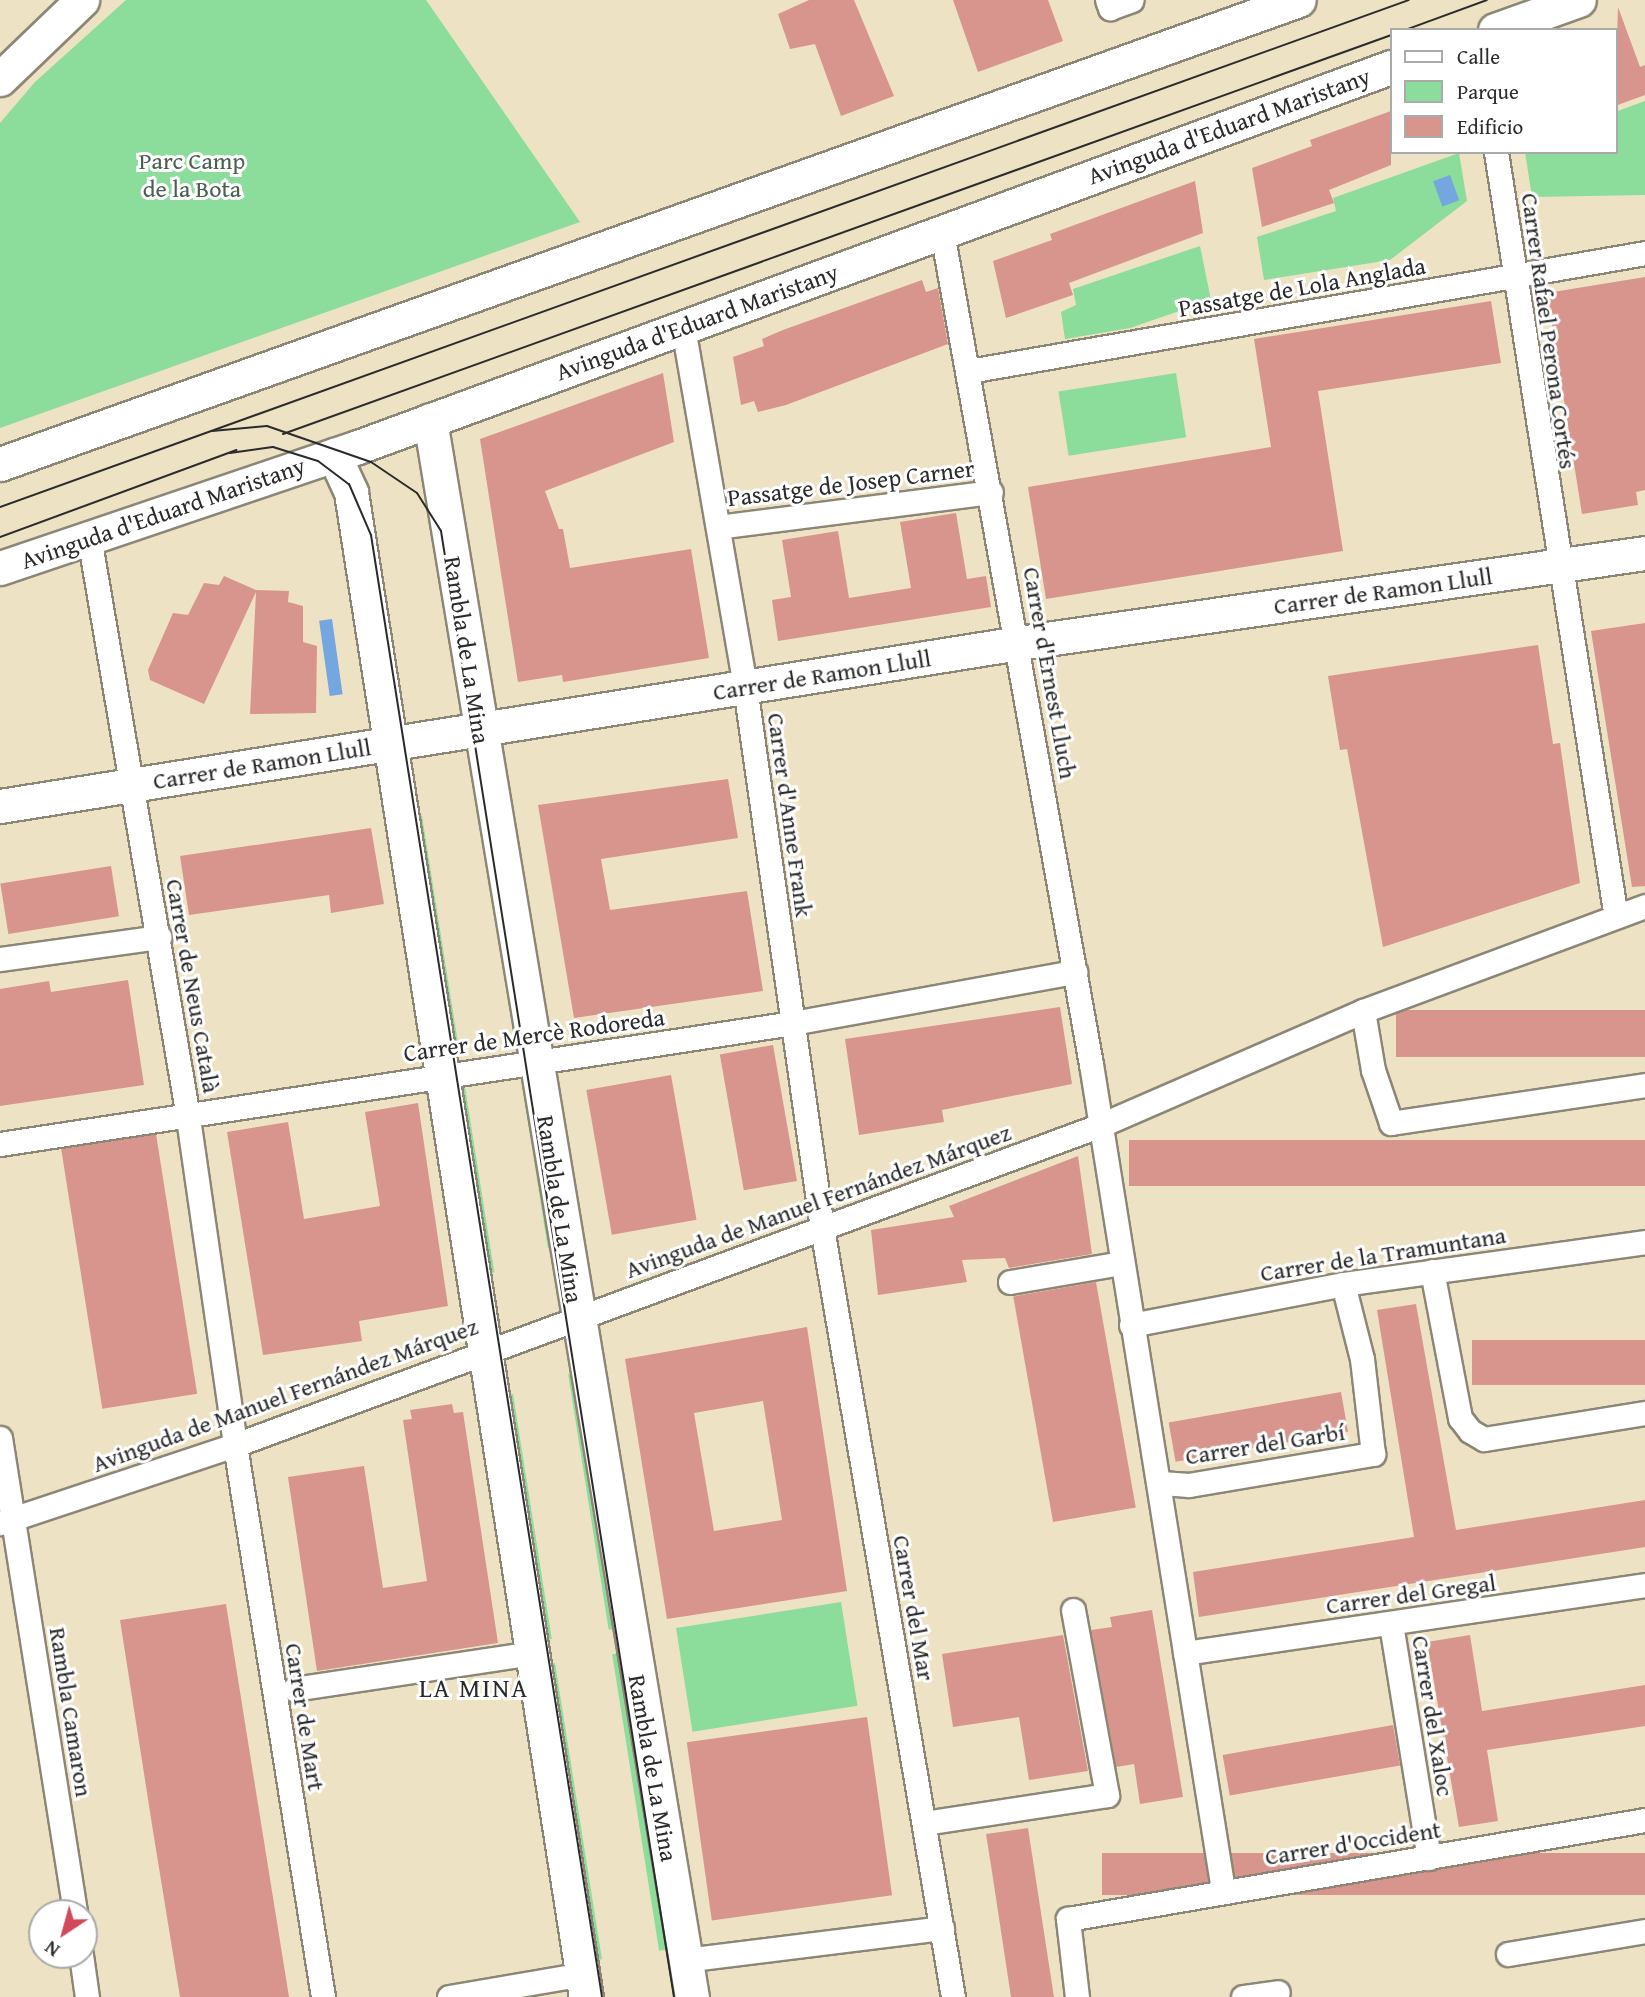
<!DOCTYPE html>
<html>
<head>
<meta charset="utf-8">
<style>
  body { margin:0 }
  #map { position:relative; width:1645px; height:1997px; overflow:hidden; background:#ede2c3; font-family:"Gentium Book Plus",serif }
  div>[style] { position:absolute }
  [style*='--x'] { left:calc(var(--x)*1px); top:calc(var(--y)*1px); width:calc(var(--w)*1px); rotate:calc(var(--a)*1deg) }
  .green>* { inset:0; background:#8cdc9b; transform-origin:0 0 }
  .water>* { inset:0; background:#74a6df; transform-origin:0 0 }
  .building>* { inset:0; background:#d8958d; transform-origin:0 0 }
  .roads { filter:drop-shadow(2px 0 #8c8677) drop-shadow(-2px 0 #8c8677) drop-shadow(0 2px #8c8677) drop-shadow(0 -2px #8c8677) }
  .street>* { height:23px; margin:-11.5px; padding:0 11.5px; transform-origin:11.5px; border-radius:11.5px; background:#fff }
  .secondary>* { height:33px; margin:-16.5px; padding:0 16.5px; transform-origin:16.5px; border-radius:16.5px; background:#fff }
  .tram>* { height:2px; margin:-1px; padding:0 1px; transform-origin:1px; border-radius:1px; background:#2b2b2b }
  span { translate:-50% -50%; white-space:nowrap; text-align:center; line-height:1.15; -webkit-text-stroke:6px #fff; paint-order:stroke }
  .street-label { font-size:24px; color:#2b2b2b }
  .park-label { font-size:24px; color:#48604d }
  .neighbourhood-label { font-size:26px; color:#2b2b2b; letter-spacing:2px }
  .legend { position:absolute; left:1390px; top:28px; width:228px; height:126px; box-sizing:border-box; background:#fff; border:2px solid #aaa; margin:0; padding:9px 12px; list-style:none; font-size:21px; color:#2b2b2b }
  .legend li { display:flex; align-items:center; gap:14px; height:35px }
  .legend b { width:35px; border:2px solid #aaa }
  .north { position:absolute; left:28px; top:1899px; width:70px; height:70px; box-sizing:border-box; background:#fff; border:2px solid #aaa; border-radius:50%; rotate:216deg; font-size:19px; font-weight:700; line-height:28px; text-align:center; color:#2b2b2b }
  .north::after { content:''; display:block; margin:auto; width:24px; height:32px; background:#d1495b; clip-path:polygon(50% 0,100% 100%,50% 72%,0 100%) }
</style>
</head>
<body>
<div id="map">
  <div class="green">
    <i style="clip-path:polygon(126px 0,426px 0,580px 222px,0 428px,0 123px,35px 82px)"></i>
    <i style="clip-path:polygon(1645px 101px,1645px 195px,1532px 197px,1525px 152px,1615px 152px,1615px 112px)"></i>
    <i style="clip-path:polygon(1459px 153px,1467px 201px,1390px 260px,1264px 280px,1257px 237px,1336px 211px,1333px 198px)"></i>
    <i style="clip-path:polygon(1200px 246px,1211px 300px,1130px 328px,1065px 339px,1061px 312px,1076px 305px,1073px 289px)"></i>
    <i style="left:1176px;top:373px;width:65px;height:119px;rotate:81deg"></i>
    <i style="left:422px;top:816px;width:244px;height:15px;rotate:81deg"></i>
    <i style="left:534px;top:1071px;width:177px;height:14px;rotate:81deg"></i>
    <i style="left:464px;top:1081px;width:194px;height:14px;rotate:81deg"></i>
    <i style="left:581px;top:1372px;width:259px;height:13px;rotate:81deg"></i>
    <i style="left:513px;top:1394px;width:248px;height:15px;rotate:81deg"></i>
    <i style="left:841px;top:1602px;width:105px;height:167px;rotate:81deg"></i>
    <i style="left:627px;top:1652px;width:300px;height:15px;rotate:81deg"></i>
    <i style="left:555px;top:1663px;width:300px;height:14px;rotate:81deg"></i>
  </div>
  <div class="water">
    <i style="left:1450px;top:175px;width:27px;height:18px;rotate:70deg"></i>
    <i style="left:332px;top:619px;width:76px;height:13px;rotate:82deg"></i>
  </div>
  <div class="building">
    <i style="clip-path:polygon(809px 0,854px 0,894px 96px,841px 116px,815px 44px,790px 49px,778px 14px)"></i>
    <i style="clip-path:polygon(953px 0,1048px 0,1063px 41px,978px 72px)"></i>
    <i style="clip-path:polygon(1618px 7px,1640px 67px,1645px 65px,1645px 95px,1615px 106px)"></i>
    <i style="clip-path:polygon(1391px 111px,1391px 165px,1329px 190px,1334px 203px,1262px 227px,1252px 168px,1312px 146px,1310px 140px)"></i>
    <i style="clip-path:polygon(1195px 181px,1203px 233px,1069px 283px,1073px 295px,1006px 318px,993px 261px,1052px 240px,1050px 234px)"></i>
    <i style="clip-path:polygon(1645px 277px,1645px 490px,1636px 492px,1638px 505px,1582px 514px,1547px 293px)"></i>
    <i style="clip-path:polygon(922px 280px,926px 292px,938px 288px,948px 344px,786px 405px,758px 412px,754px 401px,741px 405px,733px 357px,764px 346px,762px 339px,783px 330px)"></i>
    <i style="clip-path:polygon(1491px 301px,1501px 363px,1318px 391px,1343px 551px,1046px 599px,1028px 487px,1271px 447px,1254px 339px)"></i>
    <i style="clip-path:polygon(663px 373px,674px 442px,545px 491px,559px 529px,563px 529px,570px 568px,691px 549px,709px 658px,563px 682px,562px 675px,518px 682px,480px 439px)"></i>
    <i style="clip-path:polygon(956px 513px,967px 579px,986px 576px,991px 607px,778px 641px,772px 600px,791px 597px,782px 540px,838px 531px,849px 598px,911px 588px,900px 522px)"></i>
    <i style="clip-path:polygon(224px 576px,256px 590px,289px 591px,288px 602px,303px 606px,303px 642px,317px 646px,316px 713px,250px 714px,256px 592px,204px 704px,150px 680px,148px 670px,173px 613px,188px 615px,204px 583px,219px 585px)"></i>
    <i style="clip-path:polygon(1645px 623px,1645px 886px,1632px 887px,1591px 631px)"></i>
    <i style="clip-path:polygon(1538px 645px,1553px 744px,1560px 743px,1580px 883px,1383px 947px,1347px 749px,1340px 750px,1328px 676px)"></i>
    <i style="clip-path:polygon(728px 779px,738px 838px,601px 859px,610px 910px,747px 891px,763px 991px,574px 1018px,538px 805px)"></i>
    <i style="clip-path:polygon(371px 828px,384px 904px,331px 913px,329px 895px,189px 915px,180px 856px)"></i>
    <i style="left:111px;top:866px;width:51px;height:112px;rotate:81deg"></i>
    <i style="clip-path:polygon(128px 980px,144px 1085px,0 1106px,0 989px,49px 981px,51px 992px)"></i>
    <i style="clip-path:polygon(1060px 1007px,1072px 1084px,942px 1110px,944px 1122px,859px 1135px,845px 1039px)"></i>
    <i style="left:1645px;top:1010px;width:47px;height:249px;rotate:90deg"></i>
    <i style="left:773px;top:1045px;width:138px;height:54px;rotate:80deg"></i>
    <i style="left:671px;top:1075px;width:147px;height:86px;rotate:80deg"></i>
    <i style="clip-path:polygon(418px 1103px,448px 1306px,359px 1321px,362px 1341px,263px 1355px,227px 1132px,288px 1122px,304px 1219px,380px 1206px,365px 1112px)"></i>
    <i style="left:156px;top:1134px;width:263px;height:96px;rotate:81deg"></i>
    <i style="left:1645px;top:1140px;width:46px;height:516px;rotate:90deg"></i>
    <i style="clip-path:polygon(1078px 1156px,1092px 1254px,1009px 1268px,1005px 1258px,962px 1260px,967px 1282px,878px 1295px,871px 1230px,954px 1217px,949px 1206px)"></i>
    <i style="left:1096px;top:1282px;width:229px;height:84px;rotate:80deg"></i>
    <i style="clip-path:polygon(1416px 1304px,1456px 1530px,1645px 1500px,1645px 1547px,1199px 1617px,1193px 1572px,1414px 1537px,1377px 1310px)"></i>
    <i style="clip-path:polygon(evenodd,807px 1327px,847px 1591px,667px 1619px,625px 1359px,807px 1327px,763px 1401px,782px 1520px,714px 1531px,694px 1413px,763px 1401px)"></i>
    <i style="left:1645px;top:1340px;width:45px;height:173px;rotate:90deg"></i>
    <i style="left:1341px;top:1392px;width:40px;height:175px;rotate:80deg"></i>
    <i style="clip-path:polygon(452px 1404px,454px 1413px,463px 1412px,498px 1643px,317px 1671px,288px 1477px,364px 1466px,383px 1588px,427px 1581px,403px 1420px,412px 1419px,410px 1410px)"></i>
    <i style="clip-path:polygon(226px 1604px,249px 1748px,289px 1997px,180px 1997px,153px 1831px,120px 1620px)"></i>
    <i style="clip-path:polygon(1152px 1610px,1183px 1797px,1140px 1804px,1134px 1764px,1116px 1767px,1091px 1630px,1112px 1627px,1110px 1617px)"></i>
    <i style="clip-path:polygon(1063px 1635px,1088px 1771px,1029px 1780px,1019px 1717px,953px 1727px,942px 1654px)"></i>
    <i style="clip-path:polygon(1470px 1635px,1482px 1711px,1645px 1685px,1645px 1726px,1487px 1750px,1498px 1821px,1459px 1827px,1427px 1642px)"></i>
    <i style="left:867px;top:1717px;width:180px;height:182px;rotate:82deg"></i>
    <i style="left:1393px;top:1725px;width:41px;height:173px;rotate:80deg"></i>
    <i style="clip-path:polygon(1028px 1828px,1047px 1952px,1054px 1997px,1011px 1997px,992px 1872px,986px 1834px)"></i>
    <i style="left:1645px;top:1853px;width:42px;height:543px;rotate:90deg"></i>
  </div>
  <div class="roads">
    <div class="street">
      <i style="--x:1107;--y:0;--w:9;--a:69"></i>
      <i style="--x:1110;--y:8;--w:23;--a:-20"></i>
      <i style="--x:1496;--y:152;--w:774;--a:81.09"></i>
      <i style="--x:942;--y:232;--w:845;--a:79.85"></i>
      <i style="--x:1091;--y:1064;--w:836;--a:80.92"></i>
      <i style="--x:683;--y:327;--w:365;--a:80.2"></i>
      <i style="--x:745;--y:687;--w:546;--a:81.9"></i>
      <i style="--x:822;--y:1228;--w:780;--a:80.33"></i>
      <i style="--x:969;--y:371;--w:686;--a:-9.9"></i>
      <i style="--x:718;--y:527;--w:275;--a:-7.3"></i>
      <i style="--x:89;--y:537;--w:582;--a:80.31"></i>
      <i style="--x:187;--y:1111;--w:337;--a:81.8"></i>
      <i style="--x:235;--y:1445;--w:559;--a:80.94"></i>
      <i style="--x:0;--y:959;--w:161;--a:-7.9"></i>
      <i style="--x:1363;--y:1011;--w:60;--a:80.4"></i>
      <i style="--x:1373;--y:1070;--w:56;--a:71.2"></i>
      <i style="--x:1391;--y:1123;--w:257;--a:-8.5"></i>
      <i style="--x:0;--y:1144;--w:802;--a:-8.68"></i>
      <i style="--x:793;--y:1023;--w:287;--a:-10.3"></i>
      <i style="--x:1432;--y:1271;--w:150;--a:79.2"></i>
      <i style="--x:1460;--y:1418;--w:16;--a:52"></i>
      <i style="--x:1470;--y:1431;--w:16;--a:30"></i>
      <i style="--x:1484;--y:1439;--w:163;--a:-9.2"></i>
      <i style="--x:1010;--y:1282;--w:113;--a:-9.7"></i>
      <i style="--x:1131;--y:1325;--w:216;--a:-10.9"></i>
      <i style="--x:1343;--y:1284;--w:305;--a:-7.9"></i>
      <i style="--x:0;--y:1438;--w:481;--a:81"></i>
      <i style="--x:1161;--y:1483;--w:28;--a:4"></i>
      <i style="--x:1189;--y:1485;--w:187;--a:-9.6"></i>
      <i style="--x:1373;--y:1454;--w:96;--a:-96.6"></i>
      <i style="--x:1362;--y:1359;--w:77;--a:-104.2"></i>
      <i style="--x:0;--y:1523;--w:248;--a:-18.4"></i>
      <i style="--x:235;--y:1445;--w:923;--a:-20.28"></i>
      <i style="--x:1101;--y:1125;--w:286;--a:-23.5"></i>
      <i style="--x:1363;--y:1011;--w:301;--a:-20.4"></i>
      <i style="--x:1391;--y:1624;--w:237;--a:80.8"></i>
      <i style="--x:1185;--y:1653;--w:465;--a:-8.4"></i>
      <i style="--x:294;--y:1689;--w:234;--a:-8.6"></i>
      <i style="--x:925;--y:1823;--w:184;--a:-8.7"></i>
      <i style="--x:1107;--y:1795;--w:188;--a:-100.4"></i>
      <i style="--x:1508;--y:1954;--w:139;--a:-9.5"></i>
      <i style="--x:81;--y:1955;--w:42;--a:81.9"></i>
      <i style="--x:685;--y:1960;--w:259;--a:-7.1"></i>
      <i style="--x:449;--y:1997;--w:136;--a:-9.7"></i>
      <i style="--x:1077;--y:1997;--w:79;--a:-96.6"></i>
      <i style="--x:1068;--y:1919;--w:585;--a:-9.74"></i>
      <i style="--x:1243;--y:1997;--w:35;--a:-8"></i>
    </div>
    <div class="secondary">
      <i style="--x:1495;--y:30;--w:89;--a:-19.7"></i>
      <i style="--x:0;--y:79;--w:114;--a:-43.9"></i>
      <i style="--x:430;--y:420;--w:1599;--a:80.57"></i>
      <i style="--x:334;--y:455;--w:41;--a:65.3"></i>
      <i style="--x:351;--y:492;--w:1523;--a:81.13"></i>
      <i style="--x:0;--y:464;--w:1379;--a:-19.66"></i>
      <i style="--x:0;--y:568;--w:378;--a:-18.7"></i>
      <i style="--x:358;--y:447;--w:1101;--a:-20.2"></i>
      <i style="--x:0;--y:806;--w:1032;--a:-9.09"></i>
      <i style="--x:1019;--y:643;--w:632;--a:-8.18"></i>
    </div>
  </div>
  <div class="tram">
    <i style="--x:1405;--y:30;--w:87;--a:-20.1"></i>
    <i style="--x:212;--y:431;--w:55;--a:-5.2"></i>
    <i style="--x:267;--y:426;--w:110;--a:19.1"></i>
    <i style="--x:371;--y:462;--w:55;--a:34"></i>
    <i style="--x:417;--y:493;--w:45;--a:57.7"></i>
    <i style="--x:441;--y:531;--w:1484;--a:80.97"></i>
    <i style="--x:283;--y:434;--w:1178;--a:-19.8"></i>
    <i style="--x:230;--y:453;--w:43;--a:-7.9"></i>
    <i style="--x:273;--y:447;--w:47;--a:17.3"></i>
    <i style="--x:318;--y:461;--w:39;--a:37"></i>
    <i style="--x:349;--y:484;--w:56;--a:66.7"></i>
    <i style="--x:371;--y:535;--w:1480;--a:81.02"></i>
    <i style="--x:0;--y:507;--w:1497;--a:-19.79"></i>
    <i style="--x:0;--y:537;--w:252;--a:-20.2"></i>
  </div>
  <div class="street-label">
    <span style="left:1229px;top:126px;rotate:-20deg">Avinguda d'Eduard Maristany</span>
    <span style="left:1302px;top:287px;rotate:-10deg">Passatge de Lola Anglada</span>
    <span style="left:697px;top:322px;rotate:-20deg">Avinguda d'Eduard Maristany</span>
    <span style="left:1549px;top:331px;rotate:82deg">Carrer Rafael Perona Cortés</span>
    <span style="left:851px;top:483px;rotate:-7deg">Passatge de Josep Carner</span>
    <span style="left:163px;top:513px;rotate:-19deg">Avinguda d'Eduard Maristany</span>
    <span style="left:1383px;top:591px;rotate:-8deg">Carrer de Ramon Llull</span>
    <span style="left:467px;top:650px;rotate:81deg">Rambla de La Mina</span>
    <span style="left:1050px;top:673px;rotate:80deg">Carrer d'Ernest Lluch</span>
    <span style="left:822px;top:675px;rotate:-9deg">Carrer de Ramon Llull</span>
    <span style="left:262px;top:764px;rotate:-9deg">Carrer de Ramon Llull</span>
    <span style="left:790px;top:815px;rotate:82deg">Carrer d'Anne Frank</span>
    <span style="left:193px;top:986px;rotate:80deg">Carrer de Neus Català</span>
    <span style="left:534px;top:1035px;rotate:-8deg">Carrer de Mercè Rodoreda</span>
    <span style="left:818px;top:1201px;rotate:-20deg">Avinguda de Manuel Fernández Márquez</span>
    <span style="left:560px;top:1209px;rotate:81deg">Rambla de La Mina</span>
    <span style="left:1383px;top:1254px;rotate:-9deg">Carrer de la Tramuntana</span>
    <span style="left:285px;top:1395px;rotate:-20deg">Avinguda de Manuel Fernández Márquez</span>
    <span style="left:1265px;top:1444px;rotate:-9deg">Carrer del Garbí</span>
    <span style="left:1411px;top:1594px;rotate:-8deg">Carrer del Gregal</span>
    <span style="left:914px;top:1608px;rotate:80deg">Carrer del Mar</span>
    <span style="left:71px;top:1712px;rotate:81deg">Rambla Camaron</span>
    <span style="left:1433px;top:1716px;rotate:81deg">Carrer del Xaloc</span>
    <span style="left:305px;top:1717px;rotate:81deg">Carrer de Mart</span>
    <span style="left:653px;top:1768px;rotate:80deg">Rambla de La Mina</span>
    <span style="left:1353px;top:1843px;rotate:-9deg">Carrer d'Occident</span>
  </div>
  <div class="park-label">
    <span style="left:192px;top:175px">Parc Camp<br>de la Bota</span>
  </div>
  <div class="neighbourhood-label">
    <span style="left:474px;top:1688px">LA MINA</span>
  </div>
  <ul class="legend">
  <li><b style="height:9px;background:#fff"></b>Calle</li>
  <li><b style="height:19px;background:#8cdc9b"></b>Parque</li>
  <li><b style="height:19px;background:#d8958d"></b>Edificio</li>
  </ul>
  <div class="north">N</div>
</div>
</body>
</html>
